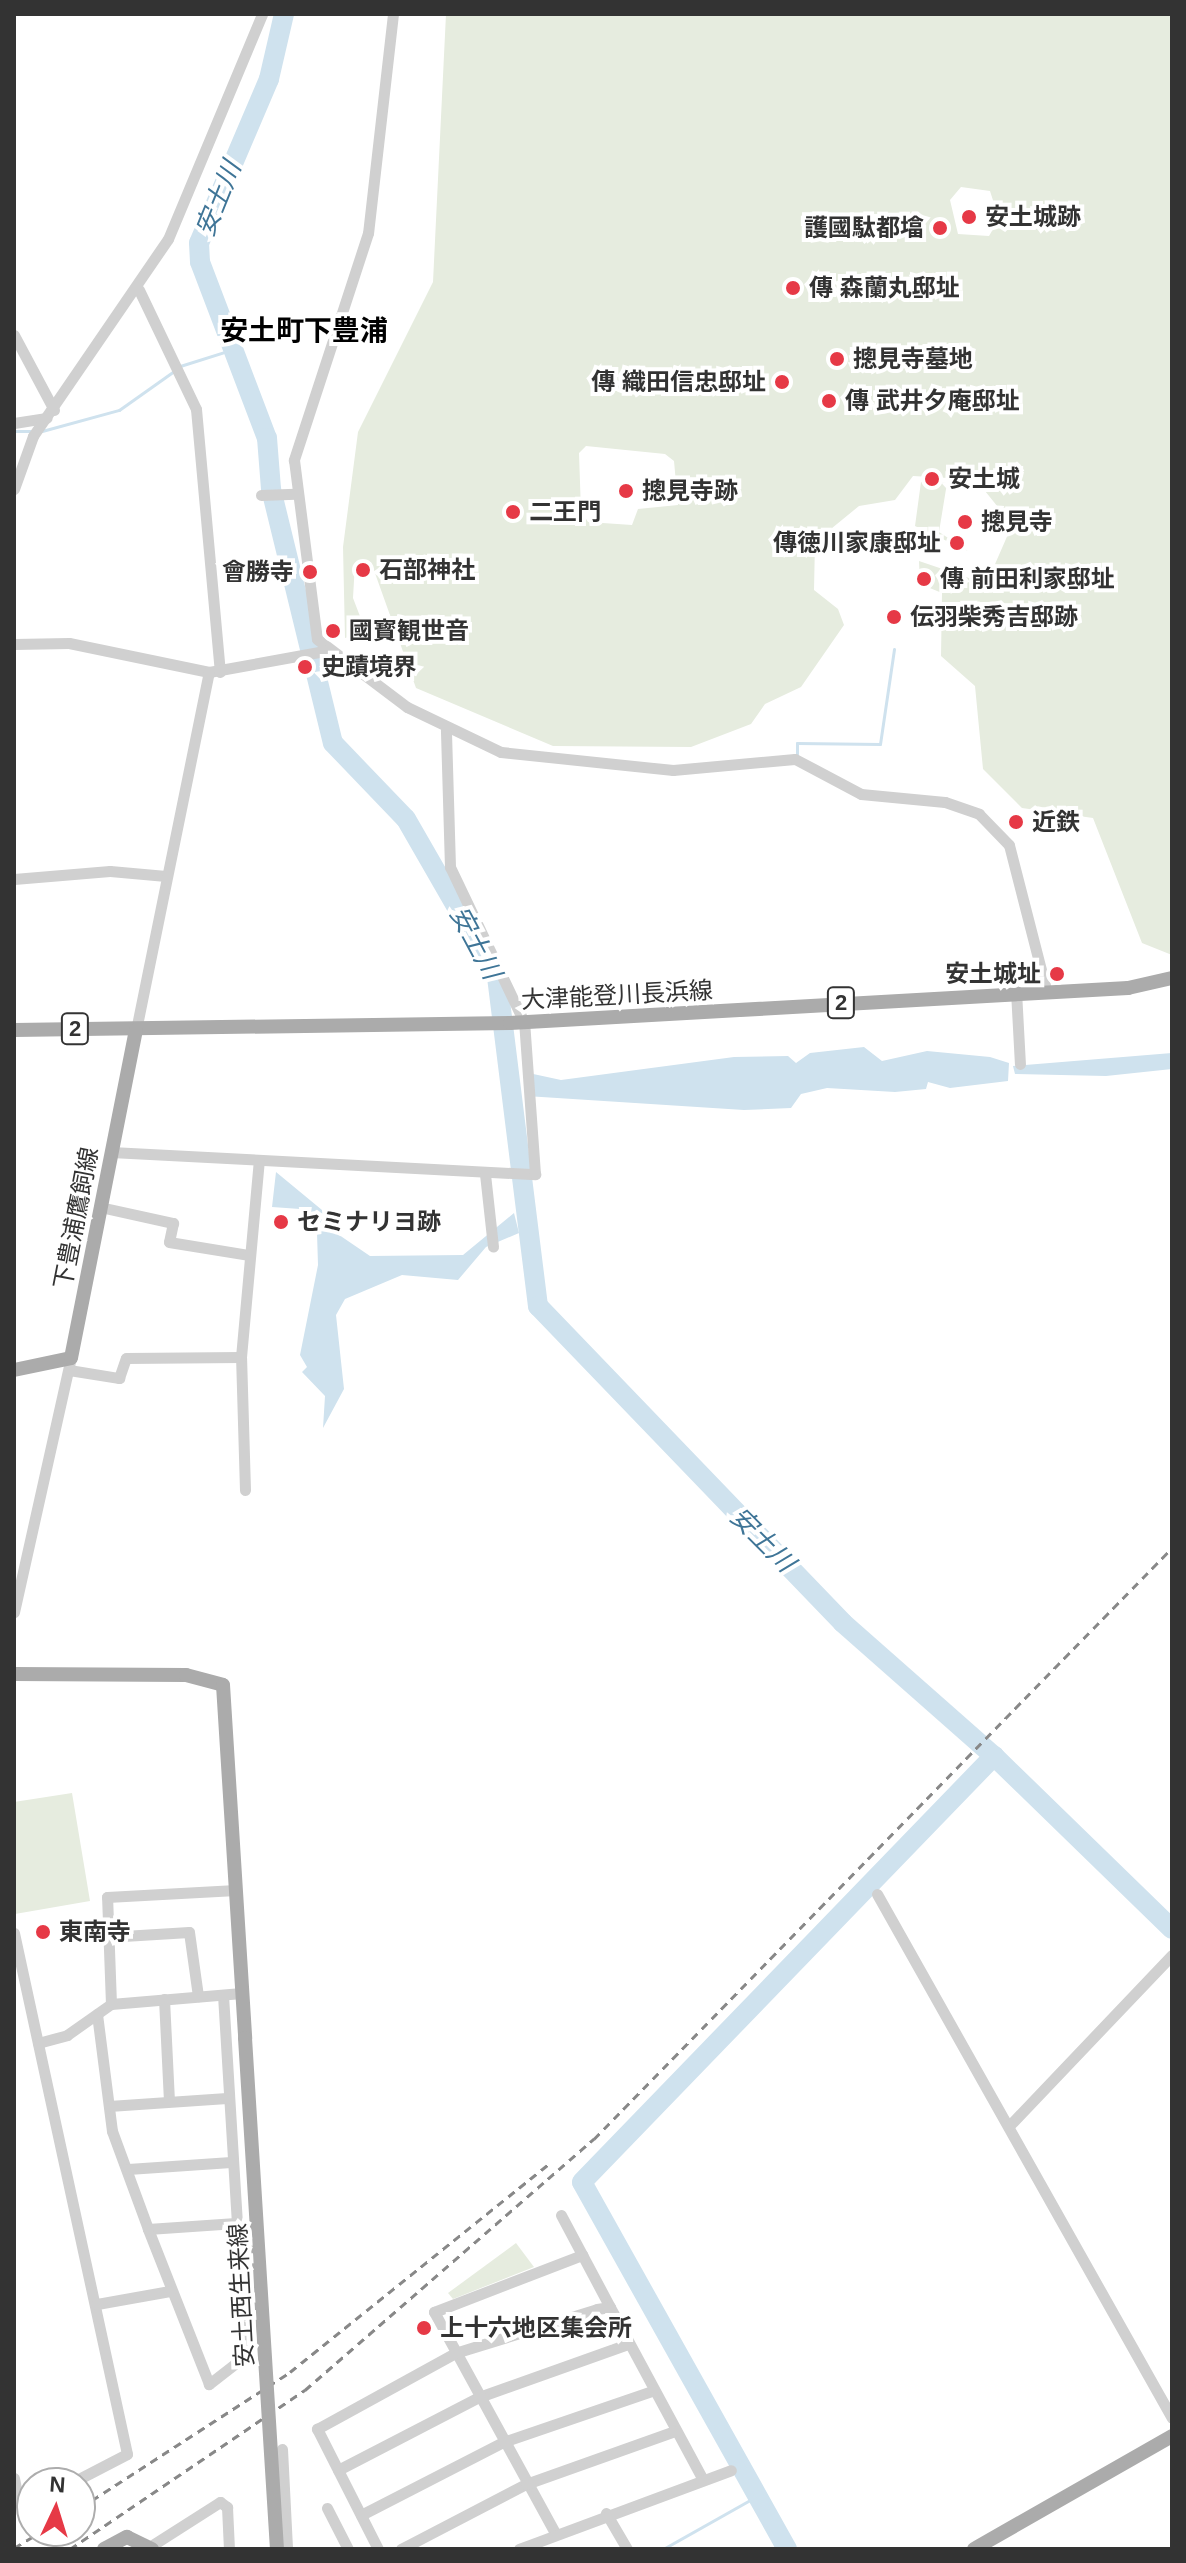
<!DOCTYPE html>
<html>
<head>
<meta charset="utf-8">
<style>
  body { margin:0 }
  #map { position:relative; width:1186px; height:2563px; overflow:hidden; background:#fff; font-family:Arial,"Noto Sans JP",sans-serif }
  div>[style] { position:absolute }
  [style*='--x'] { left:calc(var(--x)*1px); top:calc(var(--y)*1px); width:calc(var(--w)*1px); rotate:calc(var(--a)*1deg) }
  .green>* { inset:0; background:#e6ecdf }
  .water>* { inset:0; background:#cfe2ee }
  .stream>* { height:3px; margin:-1.5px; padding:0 1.5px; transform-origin:1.5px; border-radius:1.5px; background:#cfe2ee }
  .river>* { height:20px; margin:-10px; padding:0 10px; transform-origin:10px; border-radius:10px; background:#cfe2ee }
  .minor>* { height:11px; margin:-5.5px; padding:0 5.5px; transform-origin:5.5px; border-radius:5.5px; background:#d0d0d0 }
  .major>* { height:14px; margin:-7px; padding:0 7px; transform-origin:7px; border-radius:7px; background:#ababab }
  .rail>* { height:3px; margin-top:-1.5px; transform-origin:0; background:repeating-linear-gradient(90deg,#888 0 8px,transparent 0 14px) }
  .major-bridge>* { height:14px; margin:-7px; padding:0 7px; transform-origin:7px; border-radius:7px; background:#ababab }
  .dots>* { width:22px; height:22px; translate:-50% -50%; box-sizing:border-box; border:4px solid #fff; border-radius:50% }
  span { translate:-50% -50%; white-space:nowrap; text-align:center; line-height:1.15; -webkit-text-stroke:8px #fff; paint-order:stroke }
  .shield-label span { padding:2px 6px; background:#fff; border:2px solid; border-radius:6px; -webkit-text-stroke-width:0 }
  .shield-label { font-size:22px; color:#333; font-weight:700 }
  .poi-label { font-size:24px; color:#333; font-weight:700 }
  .left { translate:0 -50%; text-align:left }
  .right { translate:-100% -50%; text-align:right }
  .street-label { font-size:24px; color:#333 }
  .water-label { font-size:26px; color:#3f7597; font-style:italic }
  .quarter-label { font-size:28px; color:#000; font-weight:700 }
  .frame { position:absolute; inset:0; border:16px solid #333; pointer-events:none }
  .north { position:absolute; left:16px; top:2467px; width:80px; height:80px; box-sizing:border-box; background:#fff; border:2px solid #adadad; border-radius:50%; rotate:4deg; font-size:22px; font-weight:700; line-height:32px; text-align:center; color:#333 }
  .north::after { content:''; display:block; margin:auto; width:28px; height:36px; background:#e63946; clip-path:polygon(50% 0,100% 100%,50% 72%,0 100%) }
</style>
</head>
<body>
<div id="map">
  <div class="green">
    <i style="clip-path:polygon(evenodd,446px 14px,1172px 14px,1172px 955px,1142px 943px,1093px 818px,1022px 808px,983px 769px,975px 686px,941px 656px,942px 593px,920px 584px,919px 561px,969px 578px,992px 571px,1009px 532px,1006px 517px,985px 491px,948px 478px,913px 476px,895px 500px,859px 506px,815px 542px,814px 590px,838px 609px,844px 625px,801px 687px,765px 704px,751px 724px,691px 747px,553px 746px,416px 688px,371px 562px,355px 563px,353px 598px,366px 632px,345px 638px,343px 547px,358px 432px,433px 282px,446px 14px,961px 187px,990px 191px,999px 219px,989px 236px,958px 234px,950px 200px,961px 187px,446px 14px,586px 446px,665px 454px,674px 461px,678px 505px,638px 509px,632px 525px,588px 522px,581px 511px,579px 453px,586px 446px)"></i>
    <i style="clip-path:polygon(921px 482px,947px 483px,939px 532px,968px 551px,915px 526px)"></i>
    <i style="clip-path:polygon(72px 1793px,90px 1901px,15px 1914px,14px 1802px)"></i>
    <i style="clip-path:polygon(516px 2243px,534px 2267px,453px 2299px,448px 2293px)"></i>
  </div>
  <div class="water">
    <i style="clip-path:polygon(864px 1047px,882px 1061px,927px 1051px,990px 1057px,1009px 1063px,1008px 1081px,950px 1088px,928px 1082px,926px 1089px,895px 1092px,827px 1088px,801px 1094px,791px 1108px,744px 1110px,526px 1096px,524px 1072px,561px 1080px,734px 1057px,788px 1056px,796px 1063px,810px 1053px)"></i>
    <i style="clip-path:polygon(1172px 1053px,1172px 1069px,1106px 1076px,1015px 1074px,1013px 1066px)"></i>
    <i style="clip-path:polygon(276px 1172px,322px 1210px,323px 1224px,370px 1256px,463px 1255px,514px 1213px,519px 1233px,486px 1247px,458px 1280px,402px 1275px,345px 1299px,336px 1315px,344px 1389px,323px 1428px,325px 1396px,302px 1372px,307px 1367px,300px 1355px,318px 1265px,317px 1233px,300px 1209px,272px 1207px)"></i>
  </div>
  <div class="stream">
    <i style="--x:180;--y:366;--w:57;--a:-17.5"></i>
    <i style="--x:14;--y:431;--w:16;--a:0"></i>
    <i style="--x:42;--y:431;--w:80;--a:-15.3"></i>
    <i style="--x:119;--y:410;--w:67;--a:-35.3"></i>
    <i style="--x:797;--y:755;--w:12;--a:-90"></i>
    <i style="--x:797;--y:743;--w:83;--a:0.7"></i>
    <i style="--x:880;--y:744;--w:96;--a:-81.6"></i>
    <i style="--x:663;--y:2549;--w:108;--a:-29.4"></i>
  </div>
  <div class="river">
    <i style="--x:284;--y:14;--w:67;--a:103"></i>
    <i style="--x:269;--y:79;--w:178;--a:113.1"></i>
    <i style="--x:199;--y:243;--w:19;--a:87"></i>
    <i style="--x:200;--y:262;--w:188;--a:69.2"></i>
    <i style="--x:267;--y:438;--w:51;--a:85.5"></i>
    <i style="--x:271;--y:489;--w:261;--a:76.3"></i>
    <i style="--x:333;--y:743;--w:105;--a:46.2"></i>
    <i style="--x:406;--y:819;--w:182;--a:60.1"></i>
    <i style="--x:497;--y:977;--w:332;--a:82.9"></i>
    <i style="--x:538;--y:1306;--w:440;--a:46.1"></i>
    <i style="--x:843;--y:1623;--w:201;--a:41.4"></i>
    <i style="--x:994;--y:1756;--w:248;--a:44.2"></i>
    <i style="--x:787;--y:2549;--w:420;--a:-119.2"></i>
    <i style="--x:582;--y:2182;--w:593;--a:-45.96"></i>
  </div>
  <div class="minor">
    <i style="--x:393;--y:14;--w:220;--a:96.5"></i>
    <i style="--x:368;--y:233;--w:239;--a:108.1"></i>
    <i style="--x:294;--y:460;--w:180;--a:82.7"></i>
    <i style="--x:317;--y:639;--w:113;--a:37.1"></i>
    <i style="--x:407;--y:707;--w:104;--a:25.6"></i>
    <i style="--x:501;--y:752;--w:173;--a:6"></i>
    <i style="--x:673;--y:770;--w:122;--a:-5.2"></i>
    <i style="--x:795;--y:759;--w:75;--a:27.9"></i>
    <i style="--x:861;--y:794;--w:84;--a:5.4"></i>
    <i style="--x:945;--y:802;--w:36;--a:19"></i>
    <i style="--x:979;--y:814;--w:43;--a:45.9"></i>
    <i style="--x:1009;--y:845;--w:149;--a:75.6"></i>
    <i style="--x:139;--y:290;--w:132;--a:64.4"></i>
    <i style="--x:196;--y:409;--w:264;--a:84.8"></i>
    <i style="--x:14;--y:335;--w:85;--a:61.9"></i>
    <i style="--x:14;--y:423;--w:33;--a:-9"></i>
    <i style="--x:14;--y:489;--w:56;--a:-70.3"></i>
    <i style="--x:33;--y:436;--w:239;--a:-55.6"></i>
    <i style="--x:168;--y:239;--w:244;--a:-67.3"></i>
    <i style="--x:261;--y:495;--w:34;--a:-2"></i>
    <i style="--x:14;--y:644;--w:55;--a:-1"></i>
    <i style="--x:69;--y:643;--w:143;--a:11.7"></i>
    <i style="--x:209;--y:672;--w:123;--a:-10.3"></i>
    <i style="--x:14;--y:879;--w:96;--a:-4.8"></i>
    <i style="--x:110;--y:871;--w:56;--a:5.1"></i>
    <i style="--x:1016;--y:991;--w:73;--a:86.9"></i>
    <i style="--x:136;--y:1030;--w:365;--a:-78.5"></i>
    <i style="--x:111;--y:1152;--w:425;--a:3"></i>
    <i style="--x:535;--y:1174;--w:152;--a:-94.1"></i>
    <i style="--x:524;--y:1022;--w:172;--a:-115.5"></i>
    <i style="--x:450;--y:867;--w:137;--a:-91.7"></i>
    <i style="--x:485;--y:1174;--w:73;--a:83.7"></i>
    <i style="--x:100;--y:1207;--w:75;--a:12.4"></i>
    <i style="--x:173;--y:1223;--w:19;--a:102"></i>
    <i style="--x:169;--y:1242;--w:80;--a:9.3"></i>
    <i style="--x:69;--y:1370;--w:51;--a:9.1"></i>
    <i style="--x:119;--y:1378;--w:21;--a:-71"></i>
    <i style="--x:126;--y:1358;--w:115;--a:-0.5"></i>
    <i style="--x:245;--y:1490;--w:133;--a:-91.7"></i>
    <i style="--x:241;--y:1357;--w:197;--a:-84.8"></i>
    <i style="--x:14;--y:1612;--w:260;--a:-77.4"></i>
    <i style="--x:877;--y:1894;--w:601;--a:60.62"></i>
    <i style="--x:14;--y:1933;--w:533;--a:77.76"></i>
    <i style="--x:127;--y:2454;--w:63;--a:152.6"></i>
    <i style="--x:107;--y:1937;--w:82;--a:-3.5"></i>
    <i style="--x:189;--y:1932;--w:65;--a:82"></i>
    <i style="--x:223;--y:1995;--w:362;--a:86.5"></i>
    <i style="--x:245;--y:2356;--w:46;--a:142.1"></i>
    <i style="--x:209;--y:2384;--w:167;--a:-111.5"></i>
    <i style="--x:148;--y:2229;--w:88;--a:-3.9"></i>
    <i style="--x:164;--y:1999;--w:102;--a:87.2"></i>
    <i style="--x:111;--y:2004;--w:107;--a:-92.1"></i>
    <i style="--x:107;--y:1897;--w:129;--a:-3.1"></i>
    <i style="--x:97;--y:2014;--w:118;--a:82.7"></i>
    <i style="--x:112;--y:2131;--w:104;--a:69.8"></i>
    <i style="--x:38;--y:2043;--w:30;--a:-15"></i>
    <i style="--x:67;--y:2035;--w:54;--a:-35.2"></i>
    <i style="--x:111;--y:2004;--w:131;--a:-4.8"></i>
    <i style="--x:109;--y:2106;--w:118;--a:-3.9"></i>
    <i style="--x:1009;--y:2126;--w:236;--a:-46.4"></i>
    <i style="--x:128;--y:2169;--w:103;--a:-3.9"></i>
    <i style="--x:561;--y:2215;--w:104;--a:62"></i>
    <i style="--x:97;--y:2304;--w:74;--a:-10.1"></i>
    <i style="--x:282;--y:2449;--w:100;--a:87.1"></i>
    <i style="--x:338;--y:2470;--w:159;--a:-27.4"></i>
    <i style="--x:479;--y:2397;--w:158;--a:-19.6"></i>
    <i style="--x:14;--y:2478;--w:21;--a:79"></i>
    <i style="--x:327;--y:2508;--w:46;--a:62.9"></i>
    <i style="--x:606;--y:2513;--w:42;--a:59.7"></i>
    <i style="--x:361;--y:2515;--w:160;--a:-27.2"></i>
    <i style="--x:503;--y:2442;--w:157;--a:-18.9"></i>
    <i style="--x:554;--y:2531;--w:250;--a:-118.7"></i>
    <i style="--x:434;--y:2312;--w:159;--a:-21.1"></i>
    <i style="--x:151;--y:2546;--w:82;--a:-32.5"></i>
    <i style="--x:220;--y:2502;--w:9;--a:36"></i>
    <i style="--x:227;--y:2507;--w:42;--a:87.3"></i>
    <i style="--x:378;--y:2549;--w:135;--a:-116.9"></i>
    <i style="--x:317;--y:2429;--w:158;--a:-28.8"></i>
    <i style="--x:455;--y:2353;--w:149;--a:-17.2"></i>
    <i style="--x:597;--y:2309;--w:13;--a:-9"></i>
    <i style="--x:610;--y:2307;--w:192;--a:61.7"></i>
    <i style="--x:401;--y:2549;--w:141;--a:-27.5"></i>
    <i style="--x:526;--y:2484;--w:158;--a:-19.6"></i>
    <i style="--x:519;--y:2549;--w:226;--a:-20.4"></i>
  </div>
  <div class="major">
    <i style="--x:14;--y:1030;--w:496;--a:-0.8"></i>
    <i style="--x:510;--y:1023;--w:619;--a:-3.24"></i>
    <i style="--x:1128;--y:988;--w:45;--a:-12.8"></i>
    <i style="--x:14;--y:1370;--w:58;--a:-11.9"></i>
    <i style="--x:71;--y:1358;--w:334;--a:-78.8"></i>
    <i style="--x:14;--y:1674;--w:172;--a:0.3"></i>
    <i style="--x:186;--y:1675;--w:38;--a:15"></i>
    <i style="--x:223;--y:1685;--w:354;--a:86.4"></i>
    <i style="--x:104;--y:2549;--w:26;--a:-28"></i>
    <i style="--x:127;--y:2537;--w:28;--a:26"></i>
    <i style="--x:974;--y:2549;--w:228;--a:-29.7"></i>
  </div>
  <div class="rail">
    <i style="--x:80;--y:2508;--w:250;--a:-32.9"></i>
    <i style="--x:290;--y:2372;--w:334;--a:-38.8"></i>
    <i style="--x:14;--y:2548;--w:33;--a:-31"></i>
    <i style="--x:70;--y:2549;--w:284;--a:-34.1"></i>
    <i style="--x:305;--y:2390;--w:383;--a:-41"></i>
    <i style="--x:594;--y:2139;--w:827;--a:-45.64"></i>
  </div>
  <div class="major-bridge">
    <i style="--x:245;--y:2038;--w:512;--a:86.42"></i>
  </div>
  <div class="dots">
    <i style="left:969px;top:217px;background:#e63946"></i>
    <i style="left:940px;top:228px;background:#e63946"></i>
    <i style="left:793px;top:288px;background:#e63946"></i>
    <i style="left:837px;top:359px;background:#e63946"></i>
    <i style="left:782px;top:382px;background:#e63946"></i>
    <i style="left:829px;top:401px;background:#e63946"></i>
    <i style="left:932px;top:479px;background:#e63946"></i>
    <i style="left:626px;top:491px;background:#e63946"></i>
    <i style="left:513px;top:512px;background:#e63946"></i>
    <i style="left:965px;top:522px;background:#e63946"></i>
    <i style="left:957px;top:543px;background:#e63946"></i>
    <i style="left:363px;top:570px;background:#e63946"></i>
    <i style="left:310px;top:572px;background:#e63946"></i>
    <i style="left:924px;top:579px;background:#e63946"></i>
    <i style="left:894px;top:617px;background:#e63946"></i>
    <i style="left:333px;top:631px;background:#e63946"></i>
    <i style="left:305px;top:667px;background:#e63946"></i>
    <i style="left:1016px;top:822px;background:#e63946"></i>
    <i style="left:1057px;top:974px;background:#e63946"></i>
    <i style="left:281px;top:1222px;background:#e63946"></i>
    <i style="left:43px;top:1932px;background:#e63946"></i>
    <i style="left:424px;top:2328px;background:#e63946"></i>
  </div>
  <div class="shield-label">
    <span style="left:841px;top:1003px">2</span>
    <span style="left:75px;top:1029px">2</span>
  </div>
  <div class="poi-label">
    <span class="left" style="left:985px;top:217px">安土城跡</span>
    <span class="right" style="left:924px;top:228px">護國駄都墖</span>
    <span class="left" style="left:809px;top:288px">傳 森蘭丸邸址</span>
    <span class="left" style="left:853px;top:359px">摠見寺墓地</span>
    <span class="right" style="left:766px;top:382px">傳 織田信忠邸址</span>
    <span class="left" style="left:845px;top:401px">傳 武井夕庵邸址</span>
    <span class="left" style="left:948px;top:479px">安土城</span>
    <span class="left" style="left:642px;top:491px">摠見寺跡</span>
    <span class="left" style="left:529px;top:512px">二王門</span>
    <span class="left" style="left:981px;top:522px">摠見寺</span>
    <span class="right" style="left:941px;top:543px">傳徳川家康邸址</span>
    <span class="left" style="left:379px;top:570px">石部神社</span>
    <span class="right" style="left:294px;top:572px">會勝寺</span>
    <span class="left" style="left:940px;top:579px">傳 前田利家邸址</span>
    <span class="left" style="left:910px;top:617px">伝羽柴秀吉邸跡</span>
    <span class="left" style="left:349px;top:631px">國寳観世音</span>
    <span class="left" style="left:321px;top:667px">史蹟境界</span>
    <span class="left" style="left:1032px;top:822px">近鉄</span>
    <span class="right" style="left:1041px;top:974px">安土城址</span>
    <span class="left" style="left:297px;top:1222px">セミナリヨ跡</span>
    <span class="left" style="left:59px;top:1932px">東南寺</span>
    <span class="left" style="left:440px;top:2328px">上十六地区集会所</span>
  </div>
  <div class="street-label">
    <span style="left:617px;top:995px;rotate:-3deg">大津能登川長浜線</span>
    <span style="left:76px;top:1218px;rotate:-79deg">下豊浦鷹飼線</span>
    <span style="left:241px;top:2295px;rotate:-93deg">安土西生来線</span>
  </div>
  <div class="water-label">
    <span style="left:219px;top:199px;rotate:-68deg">安土川</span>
    <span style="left:475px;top:943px;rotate:62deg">安土川</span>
    <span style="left:762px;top:1540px;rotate:45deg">安土川</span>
  </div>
  <div class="quarter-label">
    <span style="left:304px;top:331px">安土町下豊浦</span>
  </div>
  <div class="frame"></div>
  <div class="north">N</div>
</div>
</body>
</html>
